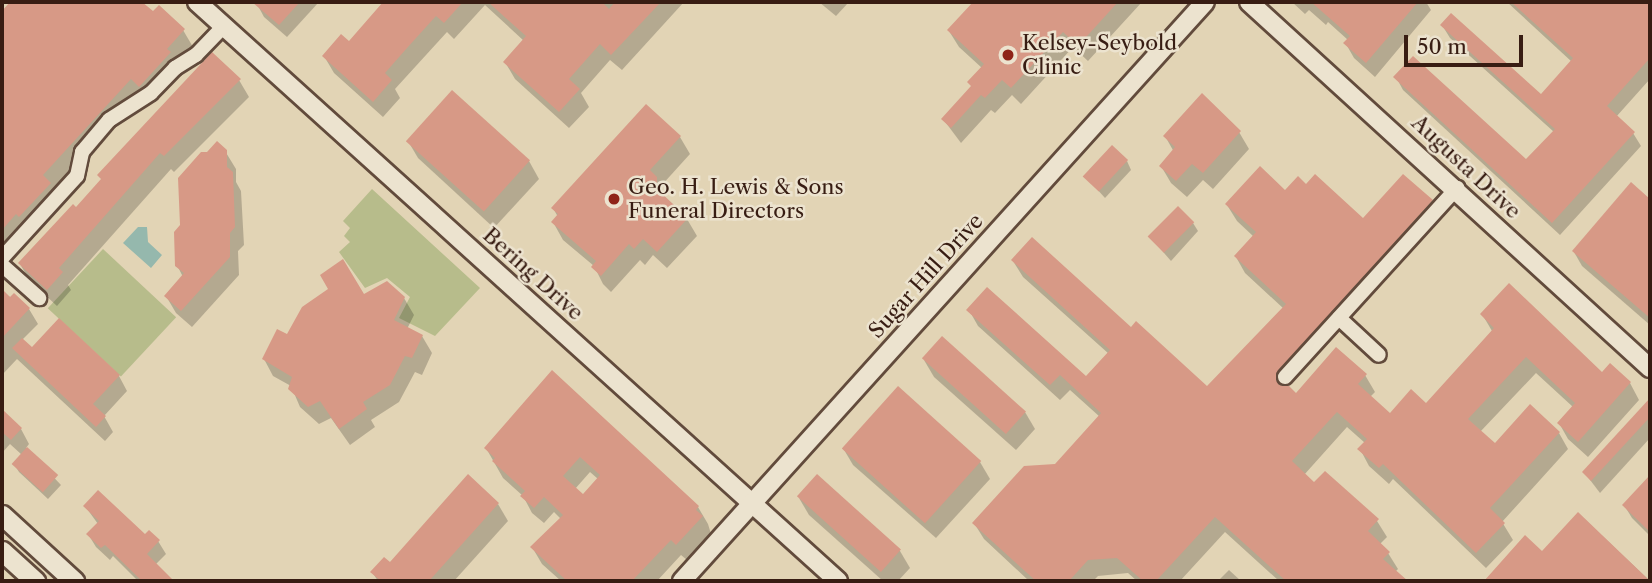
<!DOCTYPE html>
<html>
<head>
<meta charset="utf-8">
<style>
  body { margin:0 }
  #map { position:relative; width:1652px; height:583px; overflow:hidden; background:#e2d4b5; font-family:"Libre Caslon Text",serif }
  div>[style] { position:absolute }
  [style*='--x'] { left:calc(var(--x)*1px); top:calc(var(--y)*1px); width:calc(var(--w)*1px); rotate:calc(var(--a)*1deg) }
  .green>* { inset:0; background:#b7bc8b; transform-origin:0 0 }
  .water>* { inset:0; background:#95b8ad }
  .shadow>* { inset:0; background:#0003 }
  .building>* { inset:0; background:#d79986; transform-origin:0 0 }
  .roads { filter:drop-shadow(2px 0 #624b3c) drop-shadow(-2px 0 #624b3c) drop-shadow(0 2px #624b3c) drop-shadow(0 -2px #624b3c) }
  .minor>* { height:14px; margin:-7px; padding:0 7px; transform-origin:7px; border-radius:7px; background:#ece3cf }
  .tertiary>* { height:18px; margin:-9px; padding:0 9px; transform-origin:9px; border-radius:9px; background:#ece3cf }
  .secondary>* { height:19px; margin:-9.5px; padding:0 9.5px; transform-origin:9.5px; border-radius:9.5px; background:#ece3cf }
  .dots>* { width:19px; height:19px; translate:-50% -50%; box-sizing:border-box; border:4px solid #ece3cf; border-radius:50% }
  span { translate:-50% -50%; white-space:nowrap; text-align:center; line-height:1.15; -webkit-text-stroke:5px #ece3cf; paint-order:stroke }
  .poi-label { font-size:21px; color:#381d13 }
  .left { translate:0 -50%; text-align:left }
  .street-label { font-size:21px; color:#381d13 }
  .frame { position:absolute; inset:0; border:4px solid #381d13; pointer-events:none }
  .scale { position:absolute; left:1404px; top:35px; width:119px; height:32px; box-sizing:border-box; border:4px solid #381d13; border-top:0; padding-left:9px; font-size:21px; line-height:24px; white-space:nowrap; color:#381d13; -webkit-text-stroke:5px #ece3cf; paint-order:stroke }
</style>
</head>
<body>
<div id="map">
  <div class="green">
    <i style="clip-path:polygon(372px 189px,480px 288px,435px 336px,399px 318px,410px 297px,387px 278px,365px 288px,339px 252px,350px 242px,344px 236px,350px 228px,343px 221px)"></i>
    <i style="left:103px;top:249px;width:100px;height:81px;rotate:43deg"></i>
  </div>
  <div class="water">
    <i style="clip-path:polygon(138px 227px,147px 227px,148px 242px,162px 255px,151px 268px,123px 243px)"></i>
  </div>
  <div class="shadow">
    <i style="clip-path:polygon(13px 2px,140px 2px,153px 14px,183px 30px,193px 47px,141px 94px,53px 190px,59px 200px,2px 255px,2px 178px,5px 175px,2px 172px,2px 13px)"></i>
    <i style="clip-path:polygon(259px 2px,319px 2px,287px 37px,264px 17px,257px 4px)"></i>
    <i style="clip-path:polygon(386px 2px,547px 2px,554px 8px,560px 2px,684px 2px,622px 70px,610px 60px,581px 93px,589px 107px,569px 128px,515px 79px,505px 62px,524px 41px,485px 5px,454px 39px,447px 32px,395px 89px,400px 98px,383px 117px,334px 73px,324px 56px,349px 44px)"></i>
    <i style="clip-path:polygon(819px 2px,849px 2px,836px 16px)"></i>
    <i style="clip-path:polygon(975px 2px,1142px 2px,1088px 61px,1073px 47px,1021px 104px,1012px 95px,995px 113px,991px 110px,961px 143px,943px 119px,972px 88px,982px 68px,959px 47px,949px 31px)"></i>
    <i style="clip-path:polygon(1292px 2px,1426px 2px,1431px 10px,1375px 77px,1354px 58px,1346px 44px,1348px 40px,1328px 22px,1326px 25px,1309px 10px,1305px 14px)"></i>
    <i style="clip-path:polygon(1507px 2px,1650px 2px,1650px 79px,1616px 117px,1633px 133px,1641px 146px,1560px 235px,1403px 90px,1396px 77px,1526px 161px,1554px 132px,1450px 38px,1442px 25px,1541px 96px,1572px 62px)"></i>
    <i style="clip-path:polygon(239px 80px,249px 97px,174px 172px,171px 169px,68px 285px,71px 290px,57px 306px,30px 281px,20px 264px,76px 209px)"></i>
    <i style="clip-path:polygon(452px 92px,529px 161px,539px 179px,494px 228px,418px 158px,408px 141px)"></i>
    <i style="clip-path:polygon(647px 107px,680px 137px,690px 154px,661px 186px,666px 200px,687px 219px,697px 236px,667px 268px,653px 255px,645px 265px,640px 260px,611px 292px,603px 284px,594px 266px,563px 240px,553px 222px,558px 217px,553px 208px)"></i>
    <i style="clip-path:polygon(1239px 132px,1249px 149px,1213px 189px,1203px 180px,1187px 197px,1171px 183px,1161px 166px,1174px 152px,1165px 136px)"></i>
    <i style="clip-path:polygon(225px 151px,236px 169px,236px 182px,241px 191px,244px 245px,238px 251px,239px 275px,192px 327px,176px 313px,166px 296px,183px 277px,177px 265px,181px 226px)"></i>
    <i style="clip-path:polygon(1127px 161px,1131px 170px,1105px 198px,1086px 177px)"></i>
    <i style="clip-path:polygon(1631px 184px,1650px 201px,1650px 325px,1582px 266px,1574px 252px)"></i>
    <i style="clip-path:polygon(1285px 192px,1363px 221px,1431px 201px,1441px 218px,1287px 387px,1296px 395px,1365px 375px,1375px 392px,1370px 397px,1390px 416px,1426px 405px,1492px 331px,1482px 314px,1603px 374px,1610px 366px,1630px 383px,1639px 400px,1588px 457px,1568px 439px,1559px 423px,1573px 407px,1536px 373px,1480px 432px,1495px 446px,1559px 433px,1568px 449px,1502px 522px,1513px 540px,1486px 568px,1393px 479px,1389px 484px,1369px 466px,1360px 449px,1365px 443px,1347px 427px,1304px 475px,1314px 484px,1377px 521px,1387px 537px,1379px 545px,1388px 553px,1398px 569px,1395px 572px,1405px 581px,1279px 581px,1225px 532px,1180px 581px,1137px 581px,1128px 573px,1098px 576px,1093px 581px,1029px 581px,984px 539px,974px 523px,1055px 465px,1100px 417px,1070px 390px,1060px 400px,978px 326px,969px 310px,1086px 378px,1109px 354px,1023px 277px,1013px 261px,1131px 329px,1207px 388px,1284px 309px,1245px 273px,1236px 257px,1254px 237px,1237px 221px,1227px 205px)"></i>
    <i style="clip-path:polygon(1193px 223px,1198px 231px,1171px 261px,1151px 238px)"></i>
    <i style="clip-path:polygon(2px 292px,29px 309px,38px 324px,22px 340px,32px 349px,119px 376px,127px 391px,104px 416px,113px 432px,105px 441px,17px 359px,2px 375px)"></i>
    <i style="clip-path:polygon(363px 297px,404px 298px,414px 315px,407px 329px,422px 336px,432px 353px,422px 375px,415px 372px,399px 402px,371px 420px,375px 427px,350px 445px,331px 418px,319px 424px,300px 407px,291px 386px,273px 376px,264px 359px,288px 336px)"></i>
    <i style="clip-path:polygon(924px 360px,1025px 412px,1035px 429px,1016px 450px,934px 377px)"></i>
    <i style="clip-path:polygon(evenodd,553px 373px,698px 507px,708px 524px,711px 534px,687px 560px,681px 555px,657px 581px,561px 581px,542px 564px,532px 547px,561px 519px,554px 512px,544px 523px,532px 513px,523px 496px,503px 478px,486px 448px,553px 373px,590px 472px,598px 479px,583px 496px,575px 489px,590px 472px)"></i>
    <i style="clip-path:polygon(1649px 401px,1650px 438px,1600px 493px,1584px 472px)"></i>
    <i style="clip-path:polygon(2px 412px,21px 429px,29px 444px,26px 448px,61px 485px,48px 499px,19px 472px,14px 464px,22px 455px,10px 444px,2px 453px)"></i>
    <i style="clip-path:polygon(843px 448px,980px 462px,990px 479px,936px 538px,853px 465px)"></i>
    <i style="clip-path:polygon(1650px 477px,1650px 536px,1632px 518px,1624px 505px)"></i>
    <i style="clip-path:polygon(799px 498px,900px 551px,910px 568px,898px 581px,883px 581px,809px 515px)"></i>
    <i style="clip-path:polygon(498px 504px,508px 521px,454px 581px,378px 581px,372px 572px)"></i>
    <i style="clip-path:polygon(85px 506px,158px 541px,166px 554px,155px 565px,172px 581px,138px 581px,113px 556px,110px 560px,96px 547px,88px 534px,98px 524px)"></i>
    <i style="clip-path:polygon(1579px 514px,1650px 581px,1486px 581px,1525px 538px,1542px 553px)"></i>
    <i style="clip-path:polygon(1229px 570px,1241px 581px,1218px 581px)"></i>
  </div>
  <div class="building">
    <i style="clip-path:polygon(10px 2px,142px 2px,153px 11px,159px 5px,185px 29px,167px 49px,171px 52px,139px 87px,131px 79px,43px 175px,51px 183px,19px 217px,16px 214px,2px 230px,2px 11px)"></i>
    <i style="clip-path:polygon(252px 2px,300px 2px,279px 25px)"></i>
    <i style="clip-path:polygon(383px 2px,463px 2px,444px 23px,436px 16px,407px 48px,385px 73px,392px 80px,373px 102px,322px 56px,341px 34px,349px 41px)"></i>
    <i style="clip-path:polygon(488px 2px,602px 2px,609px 9px,615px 2px,661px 2px,611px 55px,600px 44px,569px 79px,580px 89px,559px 112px,503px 62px,526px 36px)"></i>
    <i style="clip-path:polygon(973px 2px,1118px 2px,1078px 46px,1063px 32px,1011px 88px,1002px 80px,985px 98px,981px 95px,951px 128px,941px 119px,971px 86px,967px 82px,984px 64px,947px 30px)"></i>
    <i style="clip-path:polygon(1311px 2px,1418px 2px,1366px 63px,1343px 43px,1350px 36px)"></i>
    <i style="clip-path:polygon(1511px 2px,1650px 2px,1650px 58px,1607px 106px,1635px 132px,1552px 223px,1393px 77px,1413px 56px,1526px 159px,1555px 129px,1440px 25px,1451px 13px,1541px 94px,1573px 58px)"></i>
    <i style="clip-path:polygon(212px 52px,241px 79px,164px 156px,160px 153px,59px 268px,63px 272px,47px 290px,18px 263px,73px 204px,76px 207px,101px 179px,97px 175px)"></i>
    <i style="left:452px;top:90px;width:105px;height:69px;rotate:42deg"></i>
    <i style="clip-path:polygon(1202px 93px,1241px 131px,1203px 173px,1192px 164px,1176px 181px,1159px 166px,1175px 147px,1163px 136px)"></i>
    <i style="clip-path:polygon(646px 104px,681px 136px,650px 170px,657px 177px,657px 189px,688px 218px,657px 252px,643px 239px,634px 249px,629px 244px,601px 276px,591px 267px,596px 261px,551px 222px,558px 214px,551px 208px)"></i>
    <i style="clip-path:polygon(217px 141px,227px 150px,227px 167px,233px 172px,235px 227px,230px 233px,230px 257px,181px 311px,164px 296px,184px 273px,175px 266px,174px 232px,180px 225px,178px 178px,201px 152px,207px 152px)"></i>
    <i style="left:1112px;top:145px;width:22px;height:43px;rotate:43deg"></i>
    <i style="clip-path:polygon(1260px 166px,1285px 190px,1298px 176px,1306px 184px,1315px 174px,1363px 218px,1403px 174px,1433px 200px,1278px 371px,1276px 379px,1279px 385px,1289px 386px,1296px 393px,1336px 347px,1367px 374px,1358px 384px,1390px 413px,1411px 389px,1426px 403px,1494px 328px,1480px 314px,1509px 283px,1602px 372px,1610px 363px,1631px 382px,1578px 442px,1557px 423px,1575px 403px,1526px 357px,1468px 419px,1495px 443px,1530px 404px,1560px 432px,1490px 508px,1505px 523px,1476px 553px,1383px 464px,1379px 468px,1357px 449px,1367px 439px,1337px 412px,1292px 461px,1314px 482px,1325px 471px,1379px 519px,1368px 531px,1390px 552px,1383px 559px,1408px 581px,1286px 581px,1215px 517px,1156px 581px,1143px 581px,1117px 558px,1088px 560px,1069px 581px,1036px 581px,972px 523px,1024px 466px,1055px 464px,1101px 413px,1060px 375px,1050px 385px,966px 310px,987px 287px,1086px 376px,1110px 350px,1011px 260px,1032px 237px,1131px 327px,1136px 321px,1207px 386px,1286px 304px,1234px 256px,1256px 232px,1225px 204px)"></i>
    <i style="clip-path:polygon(1631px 182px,1650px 199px,1650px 318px,1572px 251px)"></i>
    <i style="left:1178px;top:206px;width:23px;height:43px;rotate:45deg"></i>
    <i style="clip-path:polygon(343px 259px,364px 294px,387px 281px,405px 297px,394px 320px,423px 335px,412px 358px,405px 356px,390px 385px,363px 402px,367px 409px,339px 429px,320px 401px,308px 407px,288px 389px,292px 377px,262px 359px,277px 329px,287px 334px,302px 307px,328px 289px,320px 275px)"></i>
    <i style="clip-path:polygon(2px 289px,10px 297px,14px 293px,30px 308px,2px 338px)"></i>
    <i style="clip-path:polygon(59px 318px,120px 375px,93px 404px,106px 416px,96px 427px,12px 348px,22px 338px,32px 347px)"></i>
    <i style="left:942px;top:336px;width:113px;height:30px;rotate:42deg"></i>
    <i style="clip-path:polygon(evenodd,552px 370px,699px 506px,696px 510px,703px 516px,676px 545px,671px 540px,632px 581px,567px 581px,530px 547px,563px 515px,544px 497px,534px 508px,520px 496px,525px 491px,492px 461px,495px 458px,484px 448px,552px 370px,580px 457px,600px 475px,583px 494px,563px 476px,580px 457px)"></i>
    <i style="left:898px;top:386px;width:112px;height:84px;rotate:42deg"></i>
    <i style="clip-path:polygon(1650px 398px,1650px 417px,1591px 481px,1582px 472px)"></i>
    <i style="clip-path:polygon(2px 409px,22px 428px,11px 440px,2px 432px)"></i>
    <i style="left:27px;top:447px;width:42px;height:23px;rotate:42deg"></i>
    <i style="clip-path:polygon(468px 474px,499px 503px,429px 581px,381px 581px,370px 572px,384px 557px,390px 562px)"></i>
    <i style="left:817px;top:474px;width:113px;height:30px;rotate:42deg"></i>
    <i style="clip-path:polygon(1650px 475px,1650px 532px,1622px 505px)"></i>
    <i style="clip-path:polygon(98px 490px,145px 534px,149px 530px,160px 540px,147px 554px,174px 581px,142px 581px,105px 545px,101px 548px,86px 534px,99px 521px,83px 506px)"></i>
    <i style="clip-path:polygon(1578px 512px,1650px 581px,1484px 581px,1525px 535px,1542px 551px)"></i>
  </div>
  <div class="roads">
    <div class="minor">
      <i style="--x:2;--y:258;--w:111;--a:-47.6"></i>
      <i style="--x:77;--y:176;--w:25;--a:-78"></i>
      <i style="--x:82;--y:152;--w:42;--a:-49.8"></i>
      <i style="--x:109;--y:120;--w:50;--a:-32.7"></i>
      <i style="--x:151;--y:93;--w:35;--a:-46"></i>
      <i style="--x:175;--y:68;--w:25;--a:-32"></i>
      <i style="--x:196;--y:55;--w:40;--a:-46"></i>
      <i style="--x:2;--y:265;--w:50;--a:41.7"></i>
      <i style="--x:1339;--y:318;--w:54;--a:42.8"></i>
      <i style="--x:1285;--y:377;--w:256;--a:-47.7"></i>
    </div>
    <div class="tertiary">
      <i style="--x:197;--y:2;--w:864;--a:42.09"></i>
      <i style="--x:1249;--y:2;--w:543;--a:42.39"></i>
      <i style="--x:682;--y:581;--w:780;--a:-47.91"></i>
    </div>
    <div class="secondary">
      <i style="--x:2;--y:515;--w:98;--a:42.5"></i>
      <i style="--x:2;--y:551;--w:45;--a:42.3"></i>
    </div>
  </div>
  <div class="dots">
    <i style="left:1008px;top:55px;background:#8f2418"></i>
    <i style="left:614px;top:199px;background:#8f2418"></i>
  </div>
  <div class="poi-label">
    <span class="left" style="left:1022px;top:55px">Kelsey-Seybold<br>Clinic</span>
    <span class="left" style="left:628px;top:199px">Geo. H. Lewis &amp; Sons<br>Funeral Directors</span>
  </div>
  <div class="street-label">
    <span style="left:1466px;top:167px;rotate:43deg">Augusta Drive</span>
    <span style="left:533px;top:274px;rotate:42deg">Bering Drive</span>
    <span style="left:926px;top:276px;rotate:-48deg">Sugar Hill Drive</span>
  </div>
  <div class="frame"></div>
  <div class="scale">50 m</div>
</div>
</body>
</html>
